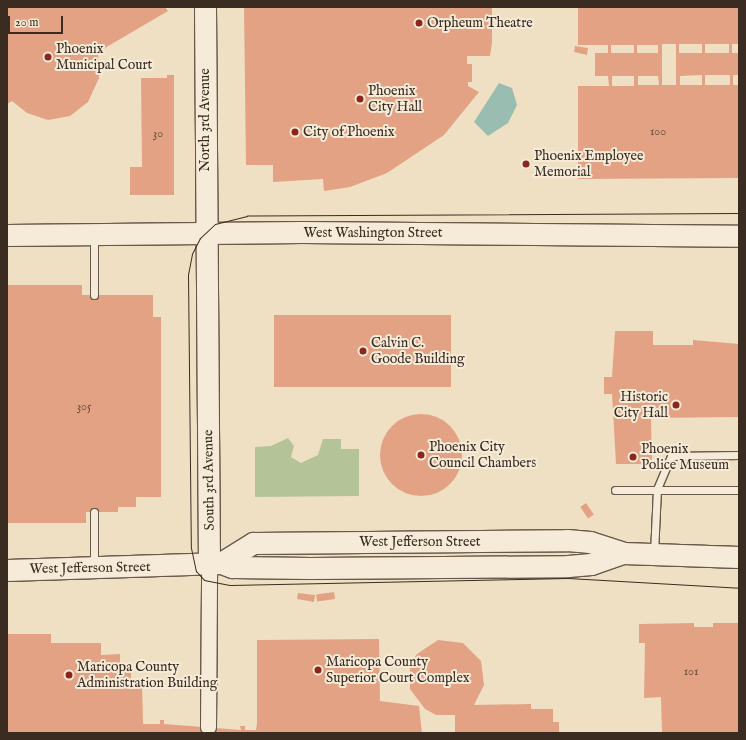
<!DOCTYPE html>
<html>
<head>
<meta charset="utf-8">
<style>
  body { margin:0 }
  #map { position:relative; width:746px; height:740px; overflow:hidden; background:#f0e0c3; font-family:"IM FELL English",serif }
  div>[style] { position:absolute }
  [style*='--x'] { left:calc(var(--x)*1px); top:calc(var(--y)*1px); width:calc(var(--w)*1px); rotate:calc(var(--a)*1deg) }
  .green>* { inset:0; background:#b4c398 }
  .water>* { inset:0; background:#9abdb1 }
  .building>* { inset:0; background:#e3a284; transform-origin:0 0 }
  .round { border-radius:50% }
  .roads { filter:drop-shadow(1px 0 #68594a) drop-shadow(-1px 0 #68594a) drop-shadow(0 1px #68594a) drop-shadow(0 -1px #68594a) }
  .lane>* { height:7px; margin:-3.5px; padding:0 3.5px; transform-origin:3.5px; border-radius:3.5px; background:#f5ebd8 }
  .street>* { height:15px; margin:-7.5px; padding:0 7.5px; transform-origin:7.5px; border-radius:7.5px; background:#f5ebd8 }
  .secondary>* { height:21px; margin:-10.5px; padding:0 10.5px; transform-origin:10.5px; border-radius:10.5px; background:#f5ebd8 }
  .tram>* { height:1px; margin:-0.5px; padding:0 0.5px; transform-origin:0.5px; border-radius:0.5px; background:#3a2c21 }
  .dots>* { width:11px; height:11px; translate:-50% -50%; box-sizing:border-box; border:2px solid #f5ebd8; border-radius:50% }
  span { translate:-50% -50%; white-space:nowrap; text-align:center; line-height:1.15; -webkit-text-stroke:4px #f5ebd8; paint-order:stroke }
  .number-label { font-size:12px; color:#644a3a }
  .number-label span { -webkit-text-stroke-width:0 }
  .poi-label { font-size:14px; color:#3a2c21 }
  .left { translate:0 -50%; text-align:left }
  .right { translate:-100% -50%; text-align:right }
  .street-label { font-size:14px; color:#3a2c21 }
  .frame { position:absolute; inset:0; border:8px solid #3a2c21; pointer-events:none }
  .scale { position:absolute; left:8px; top:16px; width:55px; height:18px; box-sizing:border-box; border:2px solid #3a2c21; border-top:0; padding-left:5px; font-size:12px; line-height:14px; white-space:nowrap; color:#3a2c21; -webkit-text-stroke:3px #f5ebd8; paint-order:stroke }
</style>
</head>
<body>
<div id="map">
  <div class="green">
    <i style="clip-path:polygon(288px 438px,294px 446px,291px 457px,301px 463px,318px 455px,323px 439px,341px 439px,341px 449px,359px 449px,359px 496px,255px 497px,255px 447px,271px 446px)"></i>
  </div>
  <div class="water">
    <i style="clip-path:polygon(499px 83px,512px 88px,517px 105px,508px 123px,488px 136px,474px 122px)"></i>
  </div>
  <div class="building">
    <i style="clip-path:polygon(7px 7px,165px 7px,168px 11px,98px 52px,99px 78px,88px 102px,70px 116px,48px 120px,27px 113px,12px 101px,7px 104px)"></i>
    <i style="clip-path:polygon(244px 7px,492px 7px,492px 43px,490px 56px,467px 56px,467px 64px,472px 64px,472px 82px,468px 82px,468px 86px,479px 92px,444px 135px,387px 173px,350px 187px,324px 191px,323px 179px,273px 182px,273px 165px,246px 165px)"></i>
    <i style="clip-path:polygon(evenodd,578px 7px,739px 7px,739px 44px,732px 44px,732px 53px,739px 53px,739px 75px,733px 75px,733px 85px,739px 85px,739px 178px,578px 179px,578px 86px,609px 86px,608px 76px,595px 76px,595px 53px,608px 53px,608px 45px,578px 45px,578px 7px,662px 44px,676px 44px,676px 85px,662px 85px,662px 44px,578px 7px,679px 44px,702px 44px,702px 53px,679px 53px,679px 44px,578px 7px,705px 44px,729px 44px,729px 53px,705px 53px,705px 44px,578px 7px,611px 45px,634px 45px,634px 53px,611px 53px,611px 45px,578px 7px,637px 45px,658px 45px,658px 53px,637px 53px,637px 45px,578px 7px,702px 75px,702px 85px,680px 85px,680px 76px,702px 75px,578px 7px,705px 75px,730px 75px,730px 85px,705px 85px,705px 75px,578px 7px,612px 76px,634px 76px,634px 86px,612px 86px,612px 76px,578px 7px,638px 76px,658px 76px,659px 85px,638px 85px,638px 76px)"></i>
    <i style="clip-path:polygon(575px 46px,588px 48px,587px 55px,574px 52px)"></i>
    <i style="clip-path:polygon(167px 75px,174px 75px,174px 195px,130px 195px,130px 167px,142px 167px,141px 78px,167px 78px)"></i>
    <i style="clip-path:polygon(7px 285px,82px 285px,82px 295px,153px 295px,153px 317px,161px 317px,161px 497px,136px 497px,136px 507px,118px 507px,118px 512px,86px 512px,86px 523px,7px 523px)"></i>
    <i style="left:274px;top:315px;width:177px;height:72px"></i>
    <i style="clip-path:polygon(615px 331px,653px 331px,653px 345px,693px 345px,693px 340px,739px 344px,739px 417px,651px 418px,652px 464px,616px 464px,612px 394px,604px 394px,604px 377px,612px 377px)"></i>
    <i class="round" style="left:380px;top:414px;width:82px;height:82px"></i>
    <i style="left:586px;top:503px;width:14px;height:7px;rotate:56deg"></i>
    <i style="left:334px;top:592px;width:7px;height:18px;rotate:82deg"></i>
    <i style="clip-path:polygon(298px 593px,315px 595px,314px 602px,297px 599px)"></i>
    <i style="clip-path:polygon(694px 623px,694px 627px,713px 627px,713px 623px,739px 623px,739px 733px,662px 733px,661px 697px,644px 698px,645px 643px,639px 643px,639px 624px)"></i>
    <i style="clip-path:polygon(7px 634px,51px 634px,51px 643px,101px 643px,101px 655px,120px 654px,120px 665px,131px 665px,131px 684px,142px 684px,143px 724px,160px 724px,160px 720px,164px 720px,164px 724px,241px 730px,240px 726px,245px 726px,245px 730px,256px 730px,257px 723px,257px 640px,379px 639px,380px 701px,419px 706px,422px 733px,7px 733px)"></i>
    <i style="clip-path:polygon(438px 640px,463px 643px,481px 661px,484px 685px,474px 705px,531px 704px,531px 709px,553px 709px,553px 722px,559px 722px,559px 733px,455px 733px,455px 715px,436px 715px,425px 709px,410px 689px,410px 664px,417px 654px)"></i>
  </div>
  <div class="roads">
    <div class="lane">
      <i style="--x:94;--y:235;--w:60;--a:90"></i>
      <i style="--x:615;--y:490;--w:124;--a:0"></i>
      <i style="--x:94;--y:512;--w:54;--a:90"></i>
      <i style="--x:654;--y:553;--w:64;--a:-87.3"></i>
      <i style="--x:657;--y:489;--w:36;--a:-67"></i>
      <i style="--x:671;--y:456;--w:68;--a:-0.8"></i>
    </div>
    <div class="street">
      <i style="--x:208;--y:727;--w:163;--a:-89.6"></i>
    </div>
    <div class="secondary">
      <i style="--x:205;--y:7;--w:557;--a:89.59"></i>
      <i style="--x:7;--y:235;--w:295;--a:-0.6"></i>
      <i style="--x:302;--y:232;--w:437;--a:0.5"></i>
      <i style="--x:221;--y:563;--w:38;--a:-32"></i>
      <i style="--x:253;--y:543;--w:314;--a:-0.5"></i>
      <i style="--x:567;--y:540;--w:23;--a:5"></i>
      <i style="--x:590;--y:542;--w:35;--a:18"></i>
      <i style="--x:623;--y:553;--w:116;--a:2"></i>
      <i style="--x:7;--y:570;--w:214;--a:-1.9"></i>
      <i style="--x:221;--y:563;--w:12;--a:20"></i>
      <i style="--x:232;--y:567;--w:78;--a:0.7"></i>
      <i style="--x:310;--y:568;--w:258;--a:-0.4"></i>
      <i style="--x:568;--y:566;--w:23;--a:-5"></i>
      <i style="--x:591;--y:564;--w:34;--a:-19"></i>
    </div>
  </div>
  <div class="tram">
    <i style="--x:739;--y:213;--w:492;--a:179.7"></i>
    <i style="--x:247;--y:216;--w:33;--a:166"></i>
    <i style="--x:215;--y:224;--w:21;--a:137"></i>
    <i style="--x:200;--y:238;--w:18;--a:117"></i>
    <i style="--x:192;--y:254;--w:20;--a:101"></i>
    <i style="--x:188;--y:274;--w:274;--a:89.4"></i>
    <i style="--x:191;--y:548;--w:24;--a:78"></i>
    <i style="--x:196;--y:571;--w:12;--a:48"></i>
    <i style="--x:204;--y:580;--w:26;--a:11"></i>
    <i style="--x:230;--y:585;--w:338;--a:-1.2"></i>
    <i style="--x:568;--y:578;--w:171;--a:3.3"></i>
  </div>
  <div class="dots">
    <i style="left:419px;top:23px;background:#8f2418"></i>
    <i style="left:48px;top:57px;background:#8f2418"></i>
    <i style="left:360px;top:99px;background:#8f2418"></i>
    <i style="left:295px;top:132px;background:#8f2418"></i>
    <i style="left:526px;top:164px;background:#8f2418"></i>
    <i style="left:363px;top:351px;background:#8f2418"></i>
    <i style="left:676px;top:405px;background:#8f2418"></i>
    <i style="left:421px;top:455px;background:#8f2418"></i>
    <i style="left:633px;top:457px;background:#8f2418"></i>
    <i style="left:318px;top:670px;background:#8f2418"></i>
    <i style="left:69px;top:675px;background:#8f2418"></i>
  </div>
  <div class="number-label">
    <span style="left:658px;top:132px">100</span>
    <span style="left:158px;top:134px">30</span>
    <span style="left:84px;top:407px">305</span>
    <span style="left:691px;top:672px">101</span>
  </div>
  <div class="poi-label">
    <span class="left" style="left:427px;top:23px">Orpheum Theatre</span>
    <span class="left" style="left:56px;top:57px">Phoenix<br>Municipal Court</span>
    <span class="left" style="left:368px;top:99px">Phoenix<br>City Hall</span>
    <span class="left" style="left:303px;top:132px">City of Phoenix</span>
    <span class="left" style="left:534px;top:164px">Phoenix Employee<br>Memorial</span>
    <span class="left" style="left:371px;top:351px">Calvin C.<br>Goode Building</span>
    <span class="right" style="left:668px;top:405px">Historic<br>City Hall</span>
    <span class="left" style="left:429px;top:455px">Phoenix City<br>Council Chambers</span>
    <span class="left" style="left:641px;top:457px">Phoenix<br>Police Museum</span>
    <span class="left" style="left:326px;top:670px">Maricopa County<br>Superior Court Complex</span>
    <span class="left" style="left:77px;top:675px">Maricopa County<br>Administration Building</span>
  </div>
  <div class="street-label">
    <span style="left:205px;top:120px;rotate:-90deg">North 3rd Avenue</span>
    <span style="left:373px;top:233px">West Washington Street</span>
    <span style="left:209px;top:480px;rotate:-91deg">South 3rd Avenue</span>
    <span style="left:420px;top:542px">West Jefferson Street</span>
    <span style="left:90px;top:568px;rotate:-1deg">West Jefferson Street</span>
  </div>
  <div class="frame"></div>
  <div class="scale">20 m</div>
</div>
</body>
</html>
